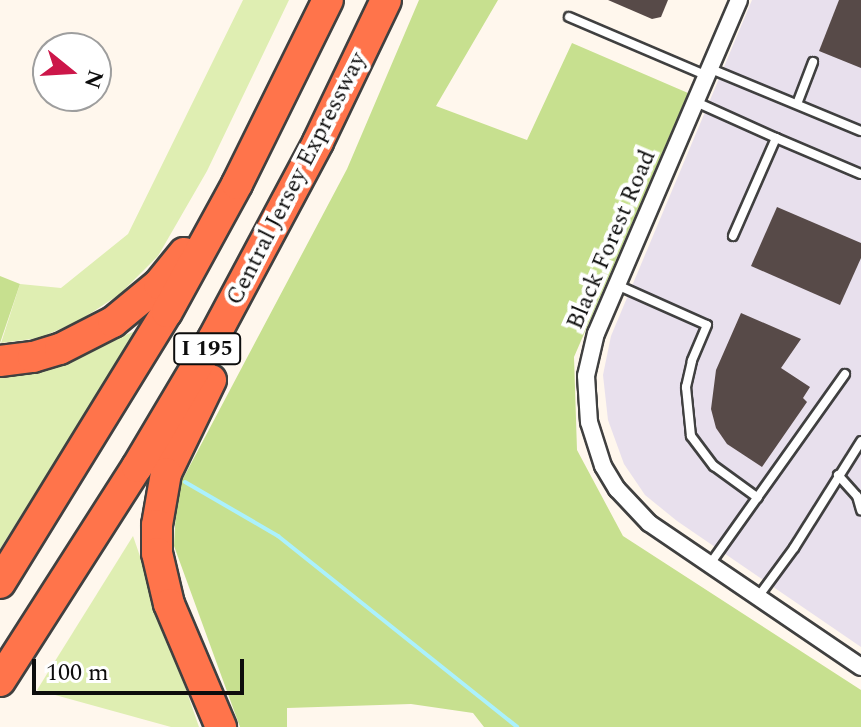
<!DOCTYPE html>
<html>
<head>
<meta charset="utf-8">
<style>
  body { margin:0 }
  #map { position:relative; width:861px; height:727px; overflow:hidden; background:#fff7ed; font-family:Spectral,serif }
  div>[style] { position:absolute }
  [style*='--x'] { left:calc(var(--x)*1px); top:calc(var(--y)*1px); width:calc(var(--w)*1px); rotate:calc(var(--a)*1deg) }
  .industrial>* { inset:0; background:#e8e0ed }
  .green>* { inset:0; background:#dfeeb2 }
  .forest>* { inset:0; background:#c7e08f }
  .stream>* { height:4px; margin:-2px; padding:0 2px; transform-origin:2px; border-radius:2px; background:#abf1fd }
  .building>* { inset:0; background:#574a48 }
  .roads { filter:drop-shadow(2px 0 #404040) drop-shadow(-2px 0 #404040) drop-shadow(0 2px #404040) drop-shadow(0 -2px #404040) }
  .lane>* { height:8px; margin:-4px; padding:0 4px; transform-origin:4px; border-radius:4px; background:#fff }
  .street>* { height:16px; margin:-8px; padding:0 8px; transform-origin:8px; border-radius:8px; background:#fff }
  .highway>* { height:30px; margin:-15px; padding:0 15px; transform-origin:15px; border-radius:15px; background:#ff744b }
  span { translate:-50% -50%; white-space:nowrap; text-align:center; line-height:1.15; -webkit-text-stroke:8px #fff; paint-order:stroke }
  .shield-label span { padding:2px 6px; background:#fff; border:2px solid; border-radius:6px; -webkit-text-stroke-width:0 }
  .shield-label { font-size:22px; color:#0d0d0d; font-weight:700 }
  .street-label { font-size:24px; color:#0d0d0d }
  .north { position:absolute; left:32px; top:32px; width:80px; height:80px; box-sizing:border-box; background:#fff; border:2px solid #9e9e9e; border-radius:50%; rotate:108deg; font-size:22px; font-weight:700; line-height:32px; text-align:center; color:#0d0d0d }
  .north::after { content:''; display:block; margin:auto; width:28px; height:36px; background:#cc1649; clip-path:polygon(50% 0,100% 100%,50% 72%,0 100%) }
  .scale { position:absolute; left:32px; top:659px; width:212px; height:36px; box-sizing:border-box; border:4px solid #0d0d0d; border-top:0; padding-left:10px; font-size:24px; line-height:28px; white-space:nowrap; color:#0d0d0d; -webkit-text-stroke:6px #fff; paint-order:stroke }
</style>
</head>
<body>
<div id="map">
  <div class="industrial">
    <i style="clip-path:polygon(752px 0,861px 0,861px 647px,677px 521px,645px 495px,624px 464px,608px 420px,603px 375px,611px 336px)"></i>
  </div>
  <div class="green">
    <i style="clip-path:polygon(243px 0,289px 0,207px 171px,158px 256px,120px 294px,79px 321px,39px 338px,1px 343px,20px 284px,61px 288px,128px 234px)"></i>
    <i style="clip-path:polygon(136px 331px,0 549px,0 371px,40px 366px)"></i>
    <i style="clip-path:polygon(133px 536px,199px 727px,171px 727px,37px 690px)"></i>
  </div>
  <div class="forest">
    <i style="clip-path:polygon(419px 0,498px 0,436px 106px,527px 140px,572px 43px,688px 93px,574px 357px,577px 450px,623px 536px,861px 690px,861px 727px,484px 727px,473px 713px,411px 704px,287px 708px,287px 727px,240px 727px,174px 546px,177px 490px,347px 169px)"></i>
    <i style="clip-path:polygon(0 276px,20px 284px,0 343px)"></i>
  </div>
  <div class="stream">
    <i style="--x:185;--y:482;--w:108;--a:30.1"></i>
    <i style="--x:278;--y:536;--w:306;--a:38.6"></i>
  </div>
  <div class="building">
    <i style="clip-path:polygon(608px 0,668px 0,661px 17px,652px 19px)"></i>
    <i style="clip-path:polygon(839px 0,861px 0,861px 68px,819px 51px)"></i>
    <i style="clip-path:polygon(777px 207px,861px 243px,861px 258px,840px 305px,751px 266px)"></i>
    <i style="clip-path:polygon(741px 313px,801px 339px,781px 368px,810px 387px,803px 398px,807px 402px,762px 467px,727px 444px,716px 428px,711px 409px,716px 370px)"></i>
  </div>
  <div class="roads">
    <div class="lane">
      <i style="--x:569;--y:17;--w:150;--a:23.1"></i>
      <i style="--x:711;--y:69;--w:162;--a:22.5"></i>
      <i style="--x:696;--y:102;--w:88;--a:24.2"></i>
      <i style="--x:776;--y:138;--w:107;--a:113.7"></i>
      <i style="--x:797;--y:104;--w:45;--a:-69.1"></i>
      <i style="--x:776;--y:138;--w:92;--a:23"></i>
      <i style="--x:617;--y:285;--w:98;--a:24"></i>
      <i style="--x:707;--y:325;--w:39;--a:113"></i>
      <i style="--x:692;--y:361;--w:27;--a:103"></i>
      <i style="--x:686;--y:387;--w:49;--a:84.2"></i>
      <i style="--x:691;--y:436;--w:38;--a:53"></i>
      <i style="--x:714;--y:466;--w:54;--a:36"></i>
      <i style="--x:838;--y:475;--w:28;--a:48"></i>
      <i style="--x:857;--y:496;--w:15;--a:74"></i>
      <i style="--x:710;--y:564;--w:233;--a:-54.6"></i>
      <i style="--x:758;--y:597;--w:61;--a:-53.7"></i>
      <i style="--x:794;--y:548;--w:126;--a:-57.9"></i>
    </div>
    <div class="street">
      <i style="--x:739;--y:0;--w:362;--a:113.2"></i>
      <i style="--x:596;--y:333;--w:44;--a:103.1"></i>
      <i style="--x:586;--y:376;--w:46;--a:86.3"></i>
      <i style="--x:589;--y:422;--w:46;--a:72.3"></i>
      <i style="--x:603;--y:466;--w:27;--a:59"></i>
      <i style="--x:617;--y:489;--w:47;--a:46.7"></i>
      <i style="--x:649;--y:523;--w:256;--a:34.2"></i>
    </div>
    <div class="highway">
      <i style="--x:0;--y:361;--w:33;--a:-7"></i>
      <i style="--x:33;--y:357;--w:28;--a:-17"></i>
      <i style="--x:60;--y:349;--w:59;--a:-27"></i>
      <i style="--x:113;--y:322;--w:60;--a:-39.6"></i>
      <i style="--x:159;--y:284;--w:40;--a:-51"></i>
      <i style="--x:211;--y:380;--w:103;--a:115.8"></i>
      <i style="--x:166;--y:473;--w:53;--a:99.8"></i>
      <i style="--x:157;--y:525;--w:28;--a:90"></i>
      <i style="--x:157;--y:553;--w:52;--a:76.8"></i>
      <i style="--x:169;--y:604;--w:134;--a:67.1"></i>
      <i style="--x:0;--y:583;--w:318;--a:-58.4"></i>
      <i style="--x:167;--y:312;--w:146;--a:-61.3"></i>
      <i style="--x:237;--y:184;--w:205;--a:-63.7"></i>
      <i style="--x:0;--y:681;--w:254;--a:-57.4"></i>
      <i style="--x:137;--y:467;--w:149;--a:-59.3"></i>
      <i style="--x:213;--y:339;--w:223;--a:-61.9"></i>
      <i style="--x:318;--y:142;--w:157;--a:-64.4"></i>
    </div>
  </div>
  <div class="shield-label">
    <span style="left:207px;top:349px">I 195</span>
  </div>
  <div class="street-label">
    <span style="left:297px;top:179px;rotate:-63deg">Central Jersey Expressway</span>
    <span style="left:612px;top:240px;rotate:-67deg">Black Forest Road</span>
  </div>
  <div class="north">N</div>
  <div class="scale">100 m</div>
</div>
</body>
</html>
